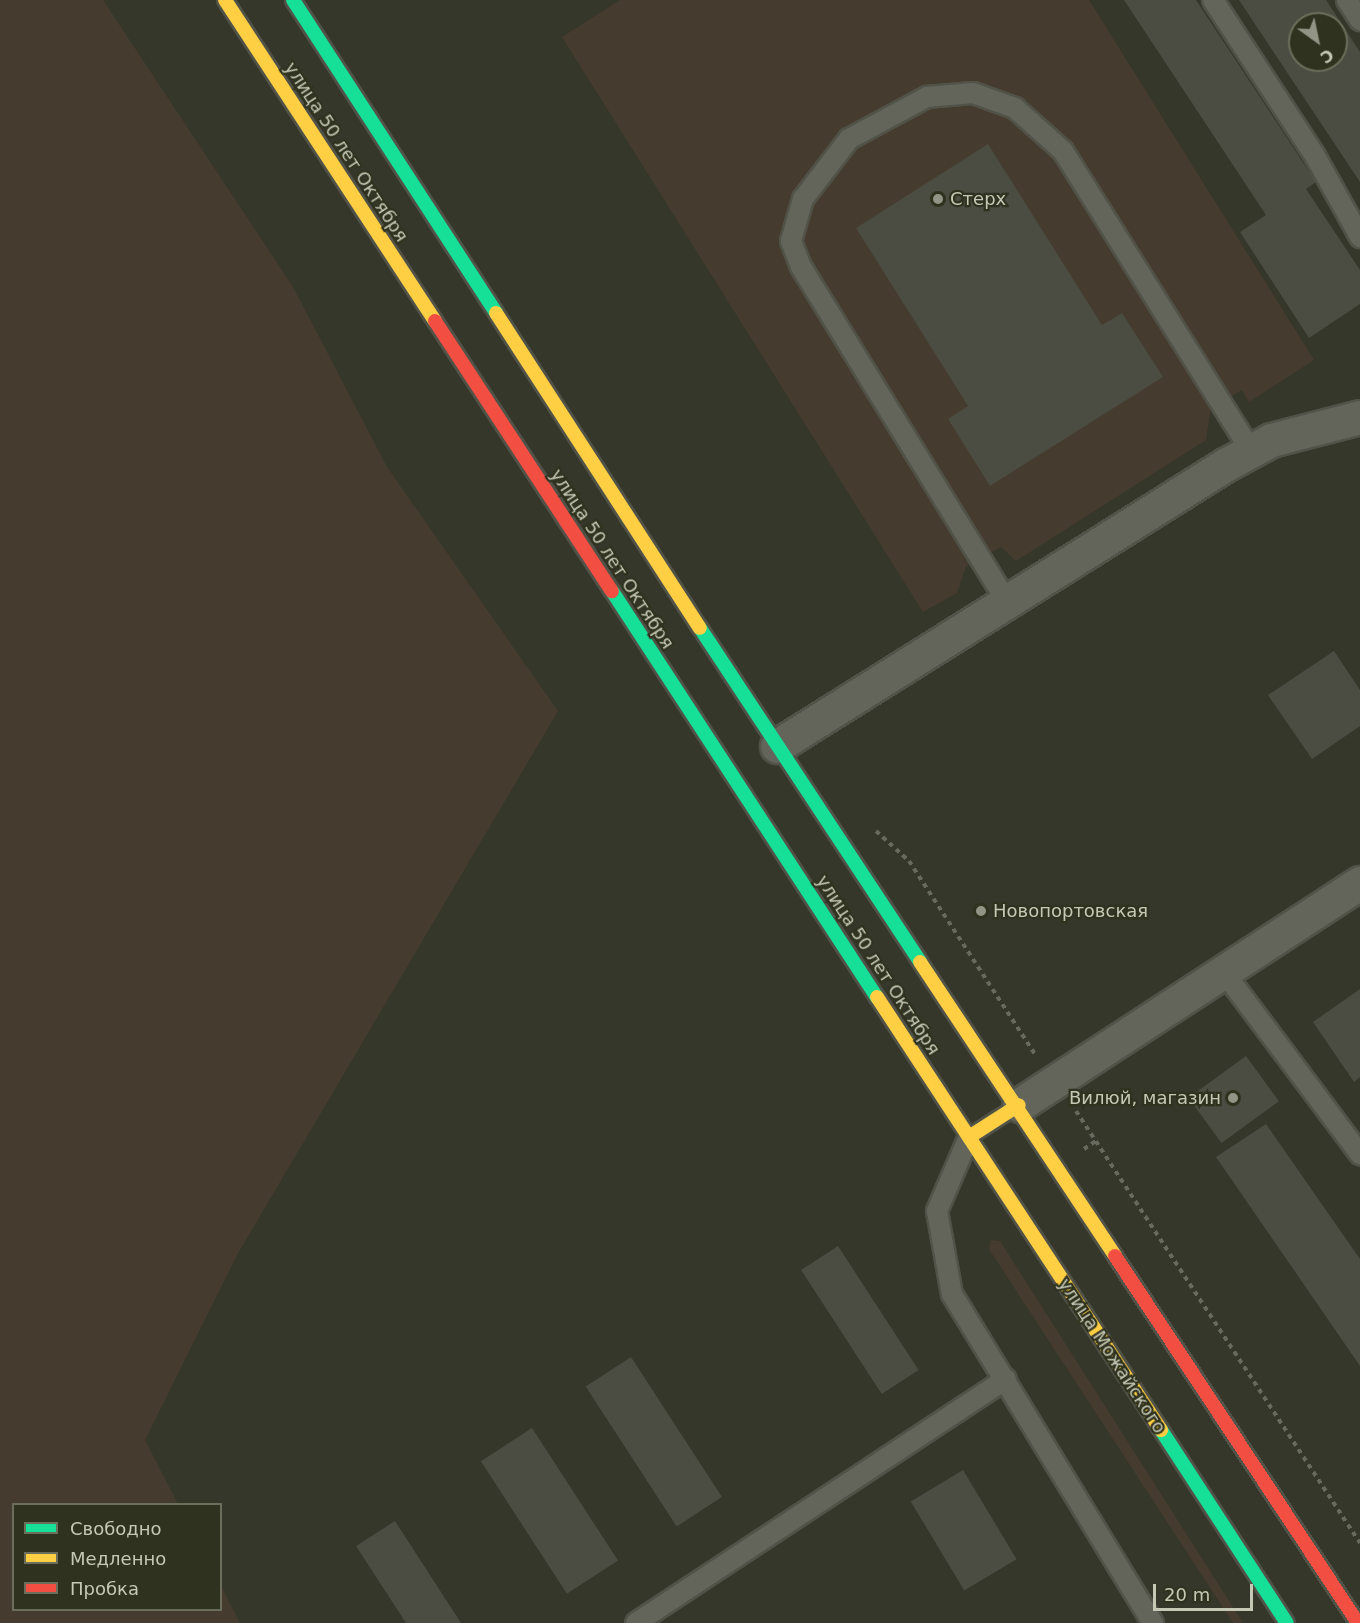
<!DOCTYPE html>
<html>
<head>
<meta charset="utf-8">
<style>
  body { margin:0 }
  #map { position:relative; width:1360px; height:1623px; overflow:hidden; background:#36372b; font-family:"DejaVu Sans",sans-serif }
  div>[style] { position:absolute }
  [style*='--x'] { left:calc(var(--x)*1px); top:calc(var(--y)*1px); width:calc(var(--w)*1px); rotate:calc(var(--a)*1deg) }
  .green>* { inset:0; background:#453b2e }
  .building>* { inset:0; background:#4b4c42; transform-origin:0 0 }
  .path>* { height:4px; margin-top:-2px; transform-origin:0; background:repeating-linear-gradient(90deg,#686a60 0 4.5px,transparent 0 9px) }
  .roads { filter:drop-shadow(2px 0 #515248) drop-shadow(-2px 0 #515248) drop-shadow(0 2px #515248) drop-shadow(0 -2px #515248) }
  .lane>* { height:20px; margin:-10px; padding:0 10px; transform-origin:10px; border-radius:10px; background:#63655b }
  .street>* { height:33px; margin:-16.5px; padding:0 16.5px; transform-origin:16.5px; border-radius:16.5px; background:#63655b }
  .fast>* { height:14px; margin:-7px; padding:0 7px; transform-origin:7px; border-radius:7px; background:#16e098 }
  .slow>* { height:14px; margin:-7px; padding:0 7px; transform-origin:7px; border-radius:7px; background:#ffcf43 }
  .jam>* { height:14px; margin:-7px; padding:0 7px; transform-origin:7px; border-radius:7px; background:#f24e42 }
  .dots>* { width:16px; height:16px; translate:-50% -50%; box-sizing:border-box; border:3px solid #2f321e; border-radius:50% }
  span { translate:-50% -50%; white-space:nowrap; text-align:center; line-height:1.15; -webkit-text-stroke:4.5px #2f321e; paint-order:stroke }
  .street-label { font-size:18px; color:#c4c8b5 }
  .poi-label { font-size:18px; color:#c4c8b5 }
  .left { translate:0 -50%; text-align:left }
  .right { translate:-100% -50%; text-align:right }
  .legend { position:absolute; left:12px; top:1503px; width:210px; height:108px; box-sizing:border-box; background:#2f321e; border:2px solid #6b6e5a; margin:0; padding:8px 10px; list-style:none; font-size:18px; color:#c4c8b5 }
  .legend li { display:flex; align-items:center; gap:12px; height:30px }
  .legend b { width:30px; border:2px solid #6b6e5a }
  .north { position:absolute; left:1288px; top:12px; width:60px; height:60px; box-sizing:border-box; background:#2f321e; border:2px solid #6b6e5a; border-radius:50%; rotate:147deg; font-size:16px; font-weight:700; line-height:24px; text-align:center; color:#c4c8b5 }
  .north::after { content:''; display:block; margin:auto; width:21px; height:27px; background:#929585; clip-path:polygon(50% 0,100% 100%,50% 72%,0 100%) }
  .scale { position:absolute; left:1153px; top:1584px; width:100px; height:27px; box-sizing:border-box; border:3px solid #c4c8b5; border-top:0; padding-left:8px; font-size:18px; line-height:21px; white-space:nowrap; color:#c4c8b5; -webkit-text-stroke:4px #2f321e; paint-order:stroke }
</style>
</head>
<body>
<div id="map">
  <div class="green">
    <i style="clip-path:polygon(0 0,103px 0,293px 287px,387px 467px,558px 711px,237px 1255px,145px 1440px,178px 1504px,14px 1504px,14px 1610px,220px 1610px,221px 1586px,240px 1623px,0 1623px)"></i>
    <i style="clip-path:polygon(620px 0,1089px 0,1314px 360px,1249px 402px,1242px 390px,1211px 407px,1206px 440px,1016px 561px,1001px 547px,966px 566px,957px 593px,923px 612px,562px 37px)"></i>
    <i style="clip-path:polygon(991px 1240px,1000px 1241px,1243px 1623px,1233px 1623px,989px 1249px)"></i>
  </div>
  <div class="building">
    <i style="clip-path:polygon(1124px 0,1196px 0,1316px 182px,1306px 189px,1360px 270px,1360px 304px,1309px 338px,1240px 232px,1266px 215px)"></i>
    <i style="clip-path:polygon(evenodd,1239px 0,1326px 0,1360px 52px,1360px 182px,1239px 0,1300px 24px,1336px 24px,1336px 60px,1300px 60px,1300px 24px)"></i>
    <i style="clip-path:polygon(988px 144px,1102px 325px,1122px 313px,1163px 377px,990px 486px,948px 419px,968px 406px,856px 228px)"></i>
    <i style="clip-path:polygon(1334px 651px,1360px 690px,1360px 726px,1312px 759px,1268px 695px)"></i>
    <i style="clip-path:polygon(1360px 989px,1360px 1077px,1354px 1082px,1313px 1022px)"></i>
    <i style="left:1246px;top:1056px;width:56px;height:71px;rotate:54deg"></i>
    <i style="clip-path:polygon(1266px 1124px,1360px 1259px,1360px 1366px,1216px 1157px)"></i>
    <i style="left:838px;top:1246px;width:148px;height:44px;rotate:57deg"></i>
    <i style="left:631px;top:1357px;width:167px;height:54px;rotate:57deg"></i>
    <i style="left:532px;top:1428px;width:158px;height:61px;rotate:57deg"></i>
    <i style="left:963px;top:1470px;width:104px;height:61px;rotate:59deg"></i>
    <i style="clip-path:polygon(395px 1521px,461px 1623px,406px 1623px,356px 1546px)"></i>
  </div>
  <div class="path">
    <i style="--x:876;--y:831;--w:45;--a:42.3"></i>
    <i style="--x:909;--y:861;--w:230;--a:56.9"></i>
    <i style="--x:1076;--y:1111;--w:517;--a:56.68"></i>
    <i style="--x:1084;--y:1149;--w:14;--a:-34"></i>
  </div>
  <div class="roads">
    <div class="lane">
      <i style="--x:1213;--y:0;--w:186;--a:56.8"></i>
      <i style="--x:1315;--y:156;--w:93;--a:60.9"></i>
      <i style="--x:1347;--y:0;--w:24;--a:57"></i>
      <i style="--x:1009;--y:605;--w:397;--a:-121.6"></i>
      <i style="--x:801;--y:267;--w:28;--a:-111"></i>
      <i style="--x:791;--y:241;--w:44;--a:-74.1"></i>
      <i style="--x:803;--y:199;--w:76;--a:-52.5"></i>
      <i style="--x:849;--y:139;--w:89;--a:-28.3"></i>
      <i style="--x:927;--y:97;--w:46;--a:-5"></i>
      <i style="--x:973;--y:93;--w:45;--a:19.7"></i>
      <i style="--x:1015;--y:108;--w:64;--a:41.9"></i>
      <i style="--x:1063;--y:151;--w:354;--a:57.9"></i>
      <i style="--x:1223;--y:971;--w:229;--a:53.2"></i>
      <i style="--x:969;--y:1137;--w:81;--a:113.4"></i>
      <i style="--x:937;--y:1211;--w:84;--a:79.8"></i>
      <i style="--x:952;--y:1294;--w:386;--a:58.6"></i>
      <i style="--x:636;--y:1623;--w:443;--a:-33.4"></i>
    </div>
    <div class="street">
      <i style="--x:777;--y:746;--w:529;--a:-32.1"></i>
      <i style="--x:1225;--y:465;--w:52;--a:-28.5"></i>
      <i style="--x:1271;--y:440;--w:92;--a:-14.5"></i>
      <i style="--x:1019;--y:1105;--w:407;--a:-33.1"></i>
    </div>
    <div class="fast">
      <i style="--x:293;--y:0;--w:373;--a:57"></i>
      <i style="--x:612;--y:591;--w:485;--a:56.9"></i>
      <i style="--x:700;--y:628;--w:400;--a:56.6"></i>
      <i style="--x:1161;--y:1430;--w:230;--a:56.9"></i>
    </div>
    <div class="slow">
      <i style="--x:225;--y:0;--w:384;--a:56.8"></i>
      <i style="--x:496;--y:313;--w:375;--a:57.1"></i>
      <i style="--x:920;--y:962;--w:353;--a:56.4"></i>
      <i style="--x:877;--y:997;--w:518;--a:56.74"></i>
      <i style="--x:969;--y:1137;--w:59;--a:-32.6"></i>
    </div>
    <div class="jam">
      <i style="--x:435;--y:321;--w:323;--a:56.8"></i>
      <i style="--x:1115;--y:1256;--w:440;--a:56.5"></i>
    </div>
  </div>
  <div class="dots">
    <i style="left:938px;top:199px;background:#929585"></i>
    <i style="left:981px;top:911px;background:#929585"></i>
    <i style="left:1233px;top:1098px;background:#929585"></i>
  </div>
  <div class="street-label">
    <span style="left:346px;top:152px;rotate:57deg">улица 50 лет Октября</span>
    <span style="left:612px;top:559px;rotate:57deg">улица 50 лет Октября</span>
    <span style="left:878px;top:965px;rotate:57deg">улица 50 лет Октября</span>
    <span style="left:1112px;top:1356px;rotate:57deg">улица Можайского</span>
  </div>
  <div class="poi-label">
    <span class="left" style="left:950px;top:199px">Стерх</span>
    <span class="left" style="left:993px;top:911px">Новопортовская</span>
    <span class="right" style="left:1221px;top:1098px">Вилюй, магазин</span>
  </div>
  <ul class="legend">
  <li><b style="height:8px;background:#16e098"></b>Свободно</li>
  <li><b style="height:8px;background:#ffcf43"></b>Медленно</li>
  <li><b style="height:8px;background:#f24e42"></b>Пробка</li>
  </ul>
  <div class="north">С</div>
  <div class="scale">20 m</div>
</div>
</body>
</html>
